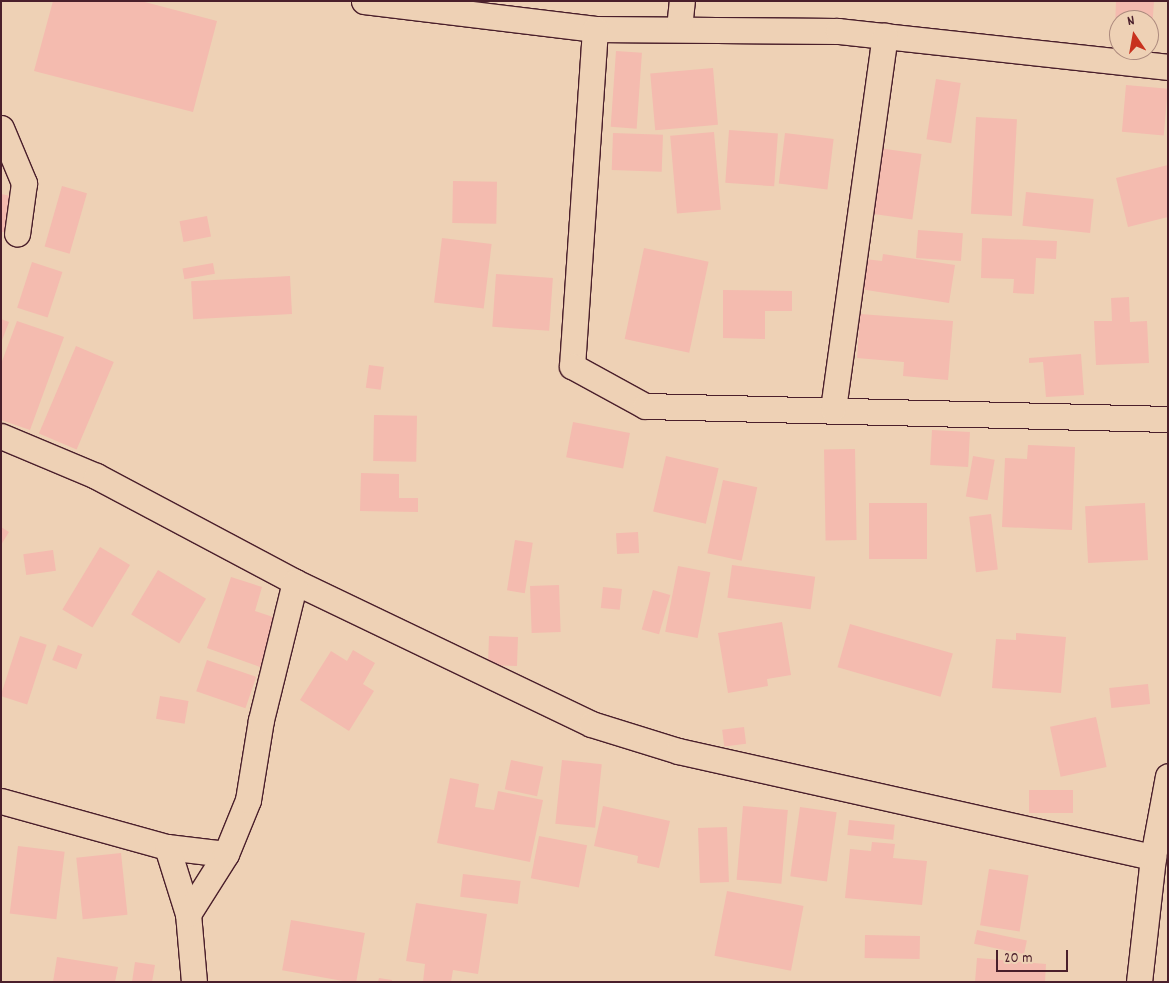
<!DOCTYPE html>
<html>
<head>
<meta charset="utf-8">
<style>
  body { margin:0 }
  #map { position:relative; width:1169px; height:983px; overflow:hidden; background:#eed1b5; font-family:Dekko,sans-serif }
  div>[style] { position:absolute }
  [style*='--x'] { left:calc(var(--x)*1px); top:calc(var(--y)*1px); width:calc(var(--w)*1px); rotate:calc(var(--a)*1deg) }
  .building>* { inset:0; background:#f4bbaf; transform-origin:0 0 }
  .roads { filter:drop-shadow(1px 0 #4a1f2b) drop-shadow(-1px 0 #4a1f2b) drop-shadow(0 1px #4a1f2b) drop-shadow(0 -1px #4a1f2b) }
  .minor>* { height:25px; margin:-12.5px; padding:0 12.5px; transform-origin:12.5px; border-radius:12.5px; background:#eed1b5 }
  span { translate:-50% -50%; white-space:nowrap; text-align:center; line-height:1.15; -webkit-text-stroke:4px #eed1b5; paint-order:stroke }
  .frame { position:absolute; inset:0; border:2px solid #4a1f2b; pointer-events:none }
  .north { position:absolute; left:1109px; top:10px; width:50px; height:50px; box-sizing:border-box; background:#eed1b5; border:1px solid #ac8a7e; border-radius:50%; rotate:348deg; font-size:14px; font-weight:700; line-height:20px; text-align:center; color:#4a1f2b }
  .north::after { content:''; display:block; margin:auto; width:18px; height:22px; background:#c8321e; clip-path:polygon(50% 0,100% 100%,50% 72%,0 100%) }
  .scale { position:absolute; left:996px; top:950px; width:72px; height:22px; box-sizing:border-box; border:2px solid #4a1f2b; border-top:0; padding-left:6px; font-size:15px; line-height:18px; white-space:nowrap; color:#4a1f2b; -webkit-text-stroke:4px #eed1b5; paint-order:stroke }
</style>
</head>
<body>
<div id="map">
  <div class="building">
    <i style="clip-path:polygon(53px 1px,141px 1px,217px 21px,193px 112px,34px 71px)"></i>
    <i style="clip-path:polygon(1116px 1px,1154px 1px,1152px 30px,1149px 20px,1119px 20px,1119px 29px,1115px 29px)"></i>
    <i style="left:616px;top:51px;width:26px;height:76px;rotate:4deg"></i>
    <i style="left:713px;top:68px;width:57px;height:63px;rotate:85deg"></i>
    <i style="left:936px;top:79px;width:25px;height:61px;rotate:9deg"></i>
    <i style="left:1126px;top:85px;width:42px;height:47px;rotate:5deg"></i>
    <i style="left:976px;top:117px;width:41px;height:97px;rotate:3deg"></i>
    <i style="left:729px;top:130px;width:49px;height:53px;rotate:4deg"></i>
    <i style="left:714px;top:132px;width:78px;height:44px;rotate:85deg"></i>
    <i style="left:613px;top:133px;width:50px;height:37px;rotate:2deg"></i>
    <i style="left:785px;top:133px;width:49px;height:51px;rotate:7deg"></i>
    <i style="left:871px;top:147px;width:51px;height:66px;rotate:8deg"></i>
    <i style="clip-path:polygon(1168px 165px,1168px 217px,1128px 227px,1116px 178px)"></i>
    <i style="left:453px;top:181px;width:44px;height:42px;rotate:1deg"></i>
    <i style="left:62px;top:186px;width:26px;height:63px;rotate:16deg"></i>
    <i style="left:1026px;top:192px;width:68px;height:34px;rotate:6deg"></i>
    <i style="clip-path:polygon(1px 194px,15px 197px,4px 232px,1px 232px)"></i>
    <i style="left:207px;top:216px;width:21px;height:28px;rotate:79deg"></i>
    <i style="left:918px;top:230px;width:45px;height:28px;rotate:4deg"></i>
    <i style="left:442px;top:238px;width:50px;height:65px;rotate:7deg"></i>
    <i style="clip-path:polygon(982px 238px,1057px 241px,1056px 259px,1036px 258px,1034px 294px,1013px 293px,1014px 279px,981px 278px)"></i>
    <i style="left:644px;top:248px;width:66px;height:93px;rotate:12deg"></i>
    <i style="clip-path:polygon(883px 254px,955px 265px,949px 303px,860px 289px,865px 259px,882px 261px)"></i>
    <i style="left:32px;top:262px;width:32px;height:48px;rotate:18deg"></i>
    <i style="left:213px;top:263px;width:11px;height:31px;rotate:80deg"></i>
    <i style="left:496px;top:274px;width:57px;height:53px;rotate:4deg"></i>
    <i style="left:290px;top:276px;width:38px;height:99px;rotate:87deg"></i>
    <i style="clip-path:polygon(723px 290px,792px 291px,792px 311px,765px 311px,765px 339px,723px 338px)"></i>
    <i style="clip-path:polygon(1129px 297px,1130px 322px,1147px 321px,1149px 363px,1096px 365px,1094px 321px,1112px 321px,1111px 298px)"></i>
    <i style="clip-path:polygon(860px 314px,953px 321px,948px 380px,903px 376px,904px 362px,857px 358px)"></i>
    <i style="clip-path:polygon(1px 319px,9px 322px,1px 343px)"></i>
    <i style="clip-path:polygon(17px 321px,64px 337px,30px 430px,1px 420px,1px 364px)"></i>
    <i style="left:76px;top:346px;width:41px;height:95px;rotate:23deg"></i>
    <i style="clip-path:polygon(1081px 354px,1084px 395px,1046px 397px,1043px 362px,1029px 363px,1029px 358px)"></i>
    <i style="left:369px;top:365px;width:15px;height:23px;rotate:8deg"></i>
    <i style="left:374px;top:415px;width:43px;height:46px;rotate:1deg"></i>
    <i style="left:573px;top:422px;width:58px;height:36px;rotate:11deg"></i>
    <i style="left:932px;top:430px;width:38px;height:35px;rotate:3deg"></i>
    <i style="clip-path:polygon(1028px 445px,1075px 447px,1072px 530px,1002px 527px,1005px 458px,1027px 459px)"></i>
    <i style="left:855px;top:449px;width:91px;height:31px;rotate:89deg"></i>
    <i style="left:666px;top:456px;width:54px;height:57px;rotate:13deg"></i>
    <i style="left:973px;top:456px;width:22px;height:41px;rotate:10deg"></i>
    <i style="clip-path:polygon(361px 473px,399px 474px,399px 498px,418px 498px,418px 512px,360px 511px)"></i>
    <i style="left:723px;top:480px;width:35px;height:75px;rotate:12deg"></i>
    <i style="left:869px;top:503px;width:58px;height:56px"></i>
    <i style="left:1145px;top:503px;width:57px;height:60px;rotate:87deg"></i>
    <i style="left:991px;top:514px;width:56px;height:22px;rotate:83deg"></i>
    <i style="clip-path:polygon(1px 527px,9px 532px,1px 545px)"></i>
    <i style="left:638px;top:532px;width:21px;height:22px;rotate:87deg"></i>
    <i style="left:515px;top:540px;width:18px;height:51px;rotate:9deg"></i>
    <i style="left:100px;top:547px;width:35px;height:73px;rotate:31deg"></i>
    <i style="left:53px;top:550px;width:21px;height:30px;rotate:82deg"></i>
    <i style="left:732px;top:565px;width:84px;height:33px;rotate:8deg"></i>
    <i style="left:678px;top:566px;width:33px;height:67px;rotate:11deg"></i>
    <i style="left:158px;top:570px;width:56px;height:52px;rotate:31deg"></i>
    <i style="clip-path:polygon(231px 577px,262px 587px,255px 611px,276px 618px,260px 667px,207px 648px)"></i>
    <i style="left:559px;top:585px;width:47px;height:29px;rotate:88deg"></i>
    <i style="left:603px;top:587px;width:19px;height:21px;rotate:6deg"></i>
    <i style="left:653px;top:590px;width:18px;height:41px;rotate:16deg"></i>
    <i style="clip-path:polygon(782px 622px,791px 675px,767px 679px,768px 686px,728px 693px,718px 633px)"></i>
    <i style="left:850px;top:624px;width:107px;height:45px;rotate:16deg"></i>
    <i style="clip-path:polygon(1016px 633px,1066px 637px,1061px 693px,992px 688px,996px 639px,1016px 640px)"></i>
    <i style="left:20px;top:636px;width:28px;height:63px;rotate:18deg"></i>
    <i style="left:489px;top:636px;width:29px;height:29px;rotate:2deg"></i>
    <i style="left:58px;top:645px;width:26px;height:16px;rotate:21deg"></i>
    <i style="clip-path:polygon(353px 650px,375px 663px,363px 684px,374px 691px,349px 731px,300px 700px,331px 651px,347px 661px)"></i>
    <i style="left:207px;top:660px;width:52px;height:33px;rotate:19deg"></i>
    <i style="left:1148px;top:684px;width:20px;height:39px;rotate:84deg"></i>
    <i style="left:160px;top:696px;width:29px;height:23px;rotate:10deg"></i>
    <i style="left:1096px;top:717px;width:51px;height:47px;rotate:78deg"></i>
    <i style="left:744px;top:727px;width:17px;height:22px;rotate:83deg"></i>
    <i style="left:511px;top:760px;width:33px;height:30px;rotate:12deg"></i>
    <i style="left:562px;top:760px;width:40px;height:64px;rotate:6deg"></i>
    <i style="clip-path:polygon(450px 778px,479px 784px,475px 807px,494px 810px,498px 791px,543px 800px,530px 862px,437px 843px)"></i>
    <i style="left:1029px;top:790px;width:44px;height:23px"></i>
    <i style="clip-path:polygon(603px 806px,670px 821px,659px 868px,637px 863px,638px 856px,594px 846px)"></i>
    <i style="left:743px;top:806px;width:45px;height:74px;rotate:5deg"></i>
    <i style="left:800px;top:807px;width:37px;height:70px;rotate:8deg"></i>
    <i style="left:849px;top:820px;width:46px;height:15px;rotate:6deg"></i>
    <i style="left:727px;top:827px;width:55px;height:29px;rotate:88deg"></i>
    <i style="left:539px;top:836px;width:49px;height:43px;rotate:11deg"></i>
    <i style="clip-path:polygon(872px 842px,895px 844px,893px 858px,927px 861px,922px 905px,845px 898px,850px 849px,871px 851px)"></i>
    <i style="left:18px;top:846px;width:47px;height:68px;rotate:7deg"></i>
    <i style="left:121px;top:853px;width:62px;height:45px;rotate:84deg"></i>
    <i style="left:989px;top:869px;width:40px;height:57px;rotate:9deg"></i>
    <i style="left:463px;top:874px;width:58px;height:23px;rotate:7deg"></i>
    <i style="left:727px;top:891px;width:78px;height:66px;rotate:11deg"></i>
    <i style="clip-path:polygon(416px 903px,487px 914px,478px 974px,453px 970px,451px 982px,423px 982px,425px 964px,406px 961px)"></i>
    <i style="left:291px;top:920px;width:75px;height:51px;rotate:10deg"></i>
    <i style="left:977px;top:930px;width:51px;height:14px;rotate:12deg"></i>
    <i style="left:865px;top:935px;width:55px;height:23px;rotate:1deg"></i>
    <i style="clip-path:polygon(57px 957px,118px 967px,115px 982px,53px 982px)"></i>
    <i style="clip-path:polygon(977px 958px,1046px 964px,1045px 982px,975px 982px)"></i>
    <i style="clip-path:polygon(135px 962px,155px 965px,152px 982px,132px 982px)"></i>
    <i style="clip-path:polygon(379px 978px,392px 980px,392px 982px,378px 982px)"></i>
  </div>
  <div class="roads">
    <div class="minor">
      <i style="--x:364;--y:1;--w:233;--a:6.9"></i>
      <i style="--x:595;--y:29;--w:243;--a:0.5"></i>
      <i style="--x:838;--y:31;--w:332;--a:6.2"></i>
      <i style="--x:679;--y:28;--w:27;--a:-84"></i>
      <i style="--x:595;--y:29;--w:338;--a:93.9"></i>
      <i style="--x:572;--y:366;--w:83;--a:28.7"></i>
      <i style="--x:645;--y:406;--w:523;--a:1.42"></i>
      <i style="--x:1;--y:128;--w:60;--a:67.3"></i>
      <i style="--x:24;--y:183;--w:51;--a:97.8"></i>
      <i style="--x:833;--y:409;--w:377;--a:-82.1"></i>
      <i style="--x:1;--y:436;--w:103;--a:22.8"></i>
      <i style="--x:96;--y:476;--w:225;--a:28"></i>
      <i style="--x:295;--y:582;--w:328;--a:25.6"></i>
      <i style="--x:591;--y:724;--w:91;--a:17.2"></i>
      <i style="--x:678;--y:751;--w:487;--a:12.6"></i>
      <i style="--x:1;--y:801;--w:172;--a:15.5"></i>
      <i style="--x:167;--y:847;--w:59;--a:6.8"></i>
      <i style="--x:167;--y:847;--w:70;--a:72.6"></i>
      <i style="--x:194;--y:982;--w:68;--a:-95"></i>
      <i style="--x:188;--y:914;--w:71;--a:-57.7"></i>
      <i style="--x:226;--y:854;--w:58;--a:-67.8"></i>
      <i style="--x:248;--y:800;--w:81;--a:-80.8"></i>
      <i style="--x:261;--y:720;--w:142;--a:-76.2"></i>
      <i style="--x:1139;--y:982;--w:126;--a:-83.6"></i>
      <i style="--x:1153;--y:857;--w:82;--a:-79.5"></i>
    </div>
  </div>
  <div class="frame"></div>
  <div class="north">N</div>
  <div class="scale">20 m</div>
</div>
</body>
</html>
